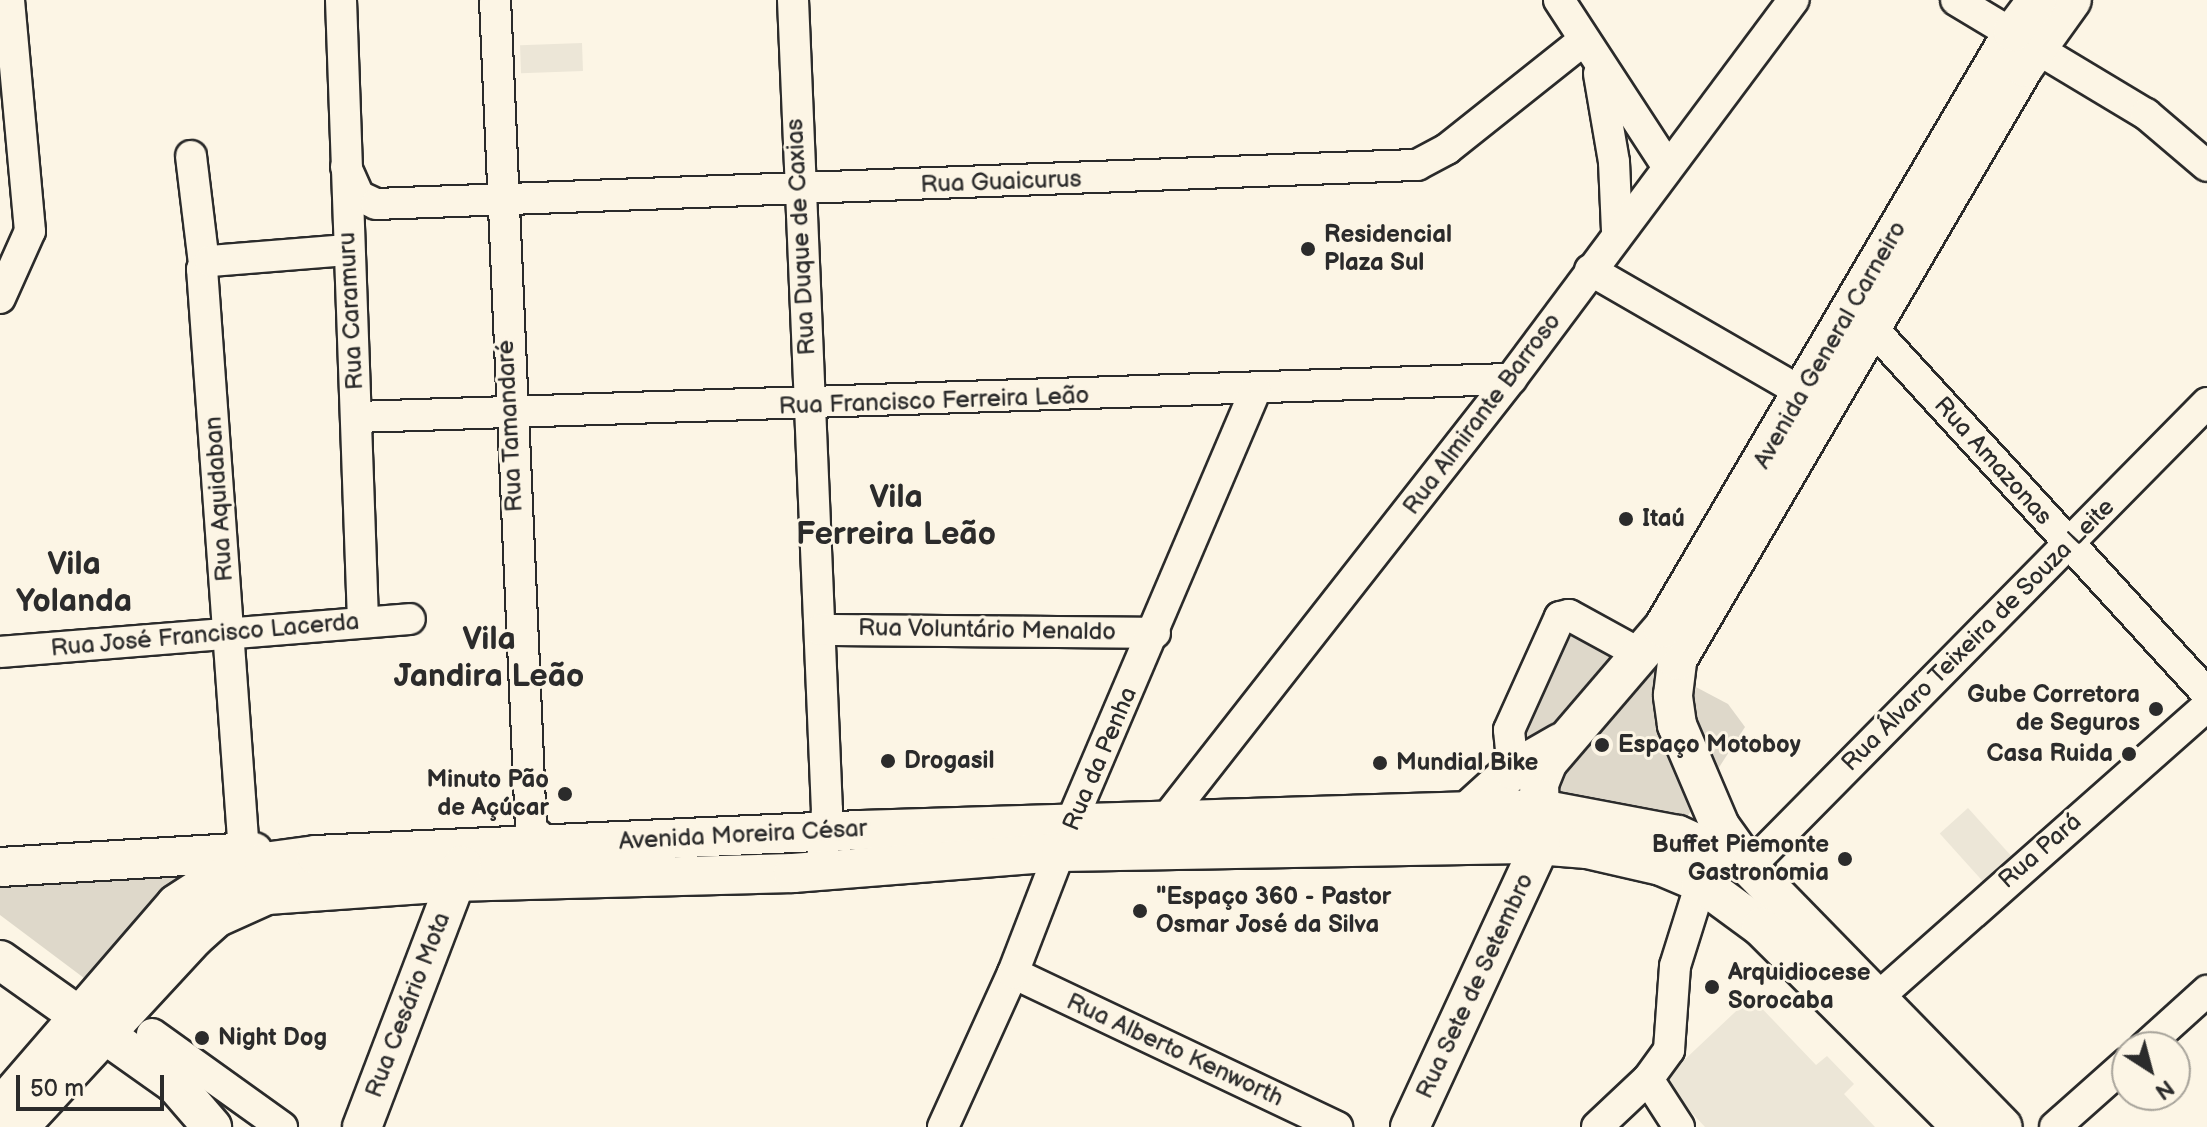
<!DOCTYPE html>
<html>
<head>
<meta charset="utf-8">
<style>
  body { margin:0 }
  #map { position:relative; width:2207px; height:1127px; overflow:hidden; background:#fcf5e5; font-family:"Balsamiq Sans",sans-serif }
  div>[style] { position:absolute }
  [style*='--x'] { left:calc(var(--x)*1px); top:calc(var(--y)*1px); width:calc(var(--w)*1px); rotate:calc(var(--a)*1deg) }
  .built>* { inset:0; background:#ece6d7; transform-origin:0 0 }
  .green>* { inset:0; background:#ded8ca }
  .roads { filter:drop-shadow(2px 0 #2b2b2b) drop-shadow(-2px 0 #2b2b2b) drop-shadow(0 2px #2b2b2b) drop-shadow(0 -2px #2b2b2b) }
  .minor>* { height:30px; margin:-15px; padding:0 15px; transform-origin:15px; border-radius:15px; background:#fcf5e5 }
  .major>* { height:38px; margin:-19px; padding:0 19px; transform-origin:19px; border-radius:19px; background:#fcf5e5 }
  .dots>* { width:22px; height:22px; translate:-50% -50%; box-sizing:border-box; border:4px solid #fcf5e5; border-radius:50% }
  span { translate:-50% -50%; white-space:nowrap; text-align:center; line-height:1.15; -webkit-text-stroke:6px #fcf5e5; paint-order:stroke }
  .street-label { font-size:24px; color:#2b2b2b }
  .poi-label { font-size:24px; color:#2b2b2b; font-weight:700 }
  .left { translate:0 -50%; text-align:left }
  .right { translate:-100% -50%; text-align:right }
  .district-label { font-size:32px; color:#2b2b2b; font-weight:700 }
  .north { position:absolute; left:2111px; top:1031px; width:80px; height:80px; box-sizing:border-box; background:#fcf5e5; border:2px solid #a8a49b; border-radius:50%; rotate:144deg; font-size:22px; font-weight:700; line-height:32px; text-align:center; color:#2b2b2b }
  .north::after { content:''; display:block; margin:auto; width:28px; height:36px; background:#2b2b2b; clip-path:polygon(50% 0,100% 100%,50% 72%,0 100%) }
  .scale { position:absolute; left:16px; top:1075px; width:148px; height:36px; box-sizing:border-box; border:4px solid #2b2b2b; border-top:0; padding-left:10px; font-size:24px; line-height:28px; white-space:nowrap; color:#2b2b2b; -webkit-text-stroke:6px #fcf5e5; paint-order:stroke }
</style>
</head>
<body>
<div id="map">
  <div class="built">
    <i style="left:582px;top:43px;width:28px;height:62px;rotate:88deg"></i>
    <i style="left:1968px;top:808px;width:74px;height:38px;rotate:48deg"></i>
    <i style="clip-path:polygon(1751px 997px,1816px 1065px,1827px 1056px,1854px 1084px,1844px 1094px,1875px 1127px,1705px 1127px,1662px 1081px)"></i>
  </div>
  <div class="green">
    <i style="clip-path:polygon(1573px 622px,1728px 704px,1745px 727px,1682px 825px,1549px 796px,1516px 722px)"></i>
    <i style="clip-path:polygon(184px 865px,193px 878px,153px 906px,84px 978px,0 915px,0 874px)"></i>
  </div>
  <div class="roads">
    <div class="minor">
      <i style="--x:341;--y:0;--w:622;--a:87.97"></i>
      <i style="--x:495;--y:0;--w:830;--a:87.51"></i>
      <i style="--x:531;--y:829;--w:21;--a:41"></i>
      <i style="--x:793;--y:0;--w:811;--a:87.6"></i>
      <i style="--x:827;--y:810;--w:61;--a:95.6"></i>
      <i style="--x:1559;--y:0;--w:199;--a:56.9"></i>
      <i style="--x:1956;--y:0;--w:222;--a:31"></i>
      <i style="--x:2146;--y:114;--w:80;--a:40.4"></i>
      <i style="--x:1599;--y:74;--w:89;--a:80.3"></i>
      <i style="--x:1614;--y:162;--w:69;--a:87.5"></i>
      <i style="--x:191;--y:156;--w:109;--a:83.1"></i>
      <i style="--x:346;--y:167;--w:32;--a:66"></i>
      <i style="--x:359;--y:196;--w:19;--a:25"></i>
      <i style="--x:376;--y:204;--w:1042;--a:-2.15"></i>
      <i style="--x:1417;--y:165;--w:34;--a:-28"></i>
      <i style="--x:1447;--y:149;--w:175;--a:-38.5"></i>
      <i style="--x:1590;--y:270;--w:244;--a:30"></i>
      <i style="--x:0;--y:298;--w:73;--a:-65.9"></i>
      <i style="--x:30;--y:231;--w:232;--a:-95.2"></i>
      <i style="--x:1850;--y:330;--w:24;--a:0"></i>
      <i style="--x:1874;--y:330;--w:493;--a:47.5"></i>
      <i style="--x:357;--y:417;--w:1155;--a:-1.89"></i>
      <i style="--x:820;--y:630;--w:335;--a:0.5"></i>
      <i style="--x:0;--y:652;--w:411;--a:-4.6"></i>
      <i style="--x:1513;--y:770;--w:40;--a:-95.7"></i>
      <i style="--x:1509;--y:730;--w:124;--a:-65.7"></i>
      <i style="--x:1560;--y:617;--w:9;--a:-13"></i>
      <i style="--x:1569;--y:615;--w:83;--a:28.7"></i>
      <i style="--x:1163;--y:823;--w:564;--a:-51.91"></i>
      <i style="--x:1511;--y:379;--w:473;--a:-53.3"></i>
      <i style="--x:1749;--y:867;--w:652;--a:-45.37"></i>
      <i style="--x:231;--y:871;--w:13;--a:-45"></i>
      <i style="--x:240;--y:862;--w:23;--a:-83"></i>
      <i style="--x:243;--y:839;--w:571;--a:-94.11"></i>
      <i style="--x:202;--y:269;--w:11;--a:-45"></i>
      <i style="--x:210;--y:261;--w:138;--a:-4.6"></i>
      <i style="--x:1013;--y:973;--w:359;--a:25.4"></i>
      <i style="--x:1876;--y:999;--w:442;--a:-41.5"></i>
      <i style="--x:152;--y:1034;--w:160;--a:35.6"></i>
      <i style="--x:2145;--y:1047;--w:84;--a:-42.1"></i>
      <i style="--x:943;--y:1127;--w:169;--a:-65.6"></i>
      <i style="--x:1013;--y:973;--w:159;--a:-68.9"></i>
      <i style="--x:1070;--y:825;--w:472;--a:-66.9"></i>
      <i style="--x:1597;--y:1127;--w:70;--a:-43.3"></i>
      <i style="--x:1679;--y:1127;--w:57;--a:-122.9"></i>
      <i style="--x:1648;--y:1079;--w:36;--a:-54"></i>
      <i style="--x:1669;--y:1050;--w:84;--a:-85.9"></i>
      <i style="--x:1675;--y:966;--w:87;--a:-72.6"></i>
      <i style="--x:2055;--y:1127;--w:96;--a:-41.6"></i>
    </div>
    <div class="major">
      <i style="--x:1470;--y:809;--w:58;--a:-42.2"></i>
      <i style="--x:1513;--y:770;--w:54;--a:-29.9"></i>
      <i style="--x:1748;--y:865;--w:48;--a:-125.7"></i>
      <i style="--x:1720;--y:826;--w:110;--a:-113.1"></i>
      <i style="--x:1677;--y:725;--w:30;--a:-98"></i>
      <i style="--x:1673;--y:695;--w:35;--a:-83"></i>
      <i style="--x:1677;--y:660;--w:687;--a:-59.67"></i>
      <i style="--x:2024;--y:67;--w:82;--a:-54.4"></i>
      <i style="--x:0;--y:867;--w:254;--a:-3.4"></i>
      <i style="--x:0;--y:960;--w:214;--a:35.3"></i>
      <i style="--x:175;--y:1084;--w:57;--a:49.3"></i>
      <i style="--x:0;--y:1108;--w:269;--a:-49.2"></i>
      <i style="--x:176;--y:904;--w:38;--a:-33"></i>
      <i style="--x:208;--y:883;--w:60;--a:-20.6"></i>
      <i style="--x:264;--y:862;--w:52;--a:-7.7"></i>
      <i style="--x:316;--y:855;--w:546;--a:-2.63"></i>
      <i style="--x:861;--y:830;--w:679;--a:-1.77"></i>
      <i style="--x:1540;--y:809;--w:140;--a:10.7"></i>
      <i style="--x:1678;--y:835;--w:78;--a:24.3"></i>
      <i style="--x:1749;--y:867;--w:363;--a:45.7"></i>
      <i style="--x:19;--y:1127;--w:258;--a:-47.2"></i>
      <i style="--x:194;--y:938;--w:30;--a:-42"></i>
      <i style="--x:216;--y:918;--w:56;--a:-24.3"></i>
      <i style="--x:267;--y:895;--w:185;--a:-4"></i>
      <i style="--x:452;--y:882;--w:341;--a:-1.5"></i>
      <i style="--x:793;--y:873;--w:269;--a:-4.5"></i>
      <i style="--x:1061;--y:852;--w:464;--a:-1"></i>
      <i style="--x:1525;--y:844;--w:62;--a:4.6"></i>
      <i style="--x:1587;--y:849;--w:76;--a:12.9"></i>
      <i style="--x:1661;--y:866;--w:43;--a:23"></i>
      <i style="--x:1701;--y:883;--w:74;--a:36.3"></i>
      <i style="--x:1761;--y:927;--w:284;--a:44.9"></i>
      <i style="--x:362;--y:1127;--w:280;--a:-69.1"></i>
      <i style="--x:1410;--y:1127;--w:312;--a:-65.2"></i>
      <i style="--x:1541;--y:844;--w:60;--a:-91.9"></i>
      <i style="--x:1539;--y:784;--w:24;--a:-68"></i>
      <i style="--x:1548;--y:762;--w:177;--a:-49.4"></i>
      <i style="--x:1663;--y:628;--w:691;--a:-59.58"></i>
      <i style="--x:2013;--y:32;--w:40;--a:-53"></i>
    </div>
  </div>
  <div class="dots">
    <i style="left:1308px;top:249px;background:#2b2b2b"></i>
    <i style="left:1626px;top:519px;background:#2b2b2b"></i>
    <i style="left:2156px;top:709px;background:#2b2b2b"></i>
    <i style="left:1602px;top:745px;background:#2b2b2b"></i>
    <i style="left:2129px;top:754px;background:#2b2b2b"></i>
    <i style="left:888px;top:761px;background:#2b2b2b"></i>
    <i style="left:1380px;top:763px;background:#2b2b2b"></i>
    <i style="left:565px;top:794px;background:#2b2b2b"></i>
    <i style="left:1845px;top:859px;background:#2b2b2b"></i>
    <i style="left:1140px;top:911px;background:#2b2b2b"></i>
    <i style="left:1712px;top:987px;background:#2b2b2b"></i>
    <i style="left:202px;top:1038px;background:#2b2b2b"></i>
  </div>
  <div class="street-label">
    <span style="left:1001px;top:182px;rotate:-2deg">Rua Guaicurus</span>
    <span style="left:801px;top:237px;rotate:-93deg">Rua Duque de Caxias</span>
    <span style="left:351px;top:311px;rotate:-93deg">Rua Caramuru</span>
    <span style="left:1830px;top:345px;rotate:-60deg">Avenida General Carneiro</span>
    <span style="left:934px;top:401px;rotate:-2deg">Rua Francisco Ferreira Leão</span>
    <span style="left:1482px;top:414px;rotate:-53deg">Rua Almirante Barroso</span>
    <span style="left:510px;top:426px;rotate:-93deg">Rua Tamandaré</span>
    <span style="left:1993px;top:461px;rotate:48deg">Rua Amazonas</span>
    <span style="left:219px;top:499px;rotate:-94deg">Rua Aquidaban</span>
    <span style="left:987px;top:630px;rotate:1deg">Rua Voluntário Menaldo</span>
    <span style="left:205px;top:635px;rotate:-5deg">Rua José Francisco Lacerda</span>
    <span style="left:1978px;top:635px;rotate:-45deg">Rua Álvaro Teixeira de Souza Leite</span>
    <span style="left:1100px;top:759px;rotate:-67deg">Rua da Penha</span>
    <span style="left:743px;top:835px;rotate:-3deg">Avenida Moreira César</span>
    <span style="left:2040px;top:851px;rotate:-41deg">Rua Pará</span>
    <span style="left:1475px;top:986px;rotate:-65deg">Rua Sete de Setembro</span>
    <span style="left:408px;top:1005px;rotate:-69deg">Rua Cesário Mota</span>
    <span style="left:1175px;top:1050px;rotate:25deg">Rua Alberto Kenworth</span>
  </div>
  <div class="poi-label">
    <span class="left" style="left:1324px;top:249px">Residencial<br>Plaza Sul</span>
    <span class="left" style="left:1642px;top:519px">Itaú</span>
    <span class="right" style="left:2140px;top:709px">Gube Corretora<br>de Seguros</span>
    <span class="left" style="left:1618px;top:745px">Espaço Motoboy</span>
    <span class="right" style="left:2113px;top:754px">Casa Ruida</span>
    <span class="left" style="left:904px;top:761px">Drogasil</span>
    <span class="left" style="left:1396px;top:763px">Mundial Bike</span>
    <span class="right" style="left:549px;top:794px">Minuto Pão<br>de Açúcar</span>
    <span class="right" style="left:1829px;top:859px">Buffet Piemonte<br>Gastronomia</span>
    <span class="left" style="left:1156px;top:911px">"Espaço 360 - Pastor<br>Osmar José da Silva</span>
    <span class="left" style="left:1728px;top:987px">Arquidiocese<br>Sorocaba</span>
    <span class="left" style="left:218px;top:1038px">Night Dog</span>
  </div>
  <div class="district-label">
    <span style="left:896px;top:517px">Vila<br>Ferreira Leão</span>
    <span style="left:74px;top:584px">Vila<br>Yolanda</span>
    <span style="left:489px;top:659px">Vila<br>Jandira Leão</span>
  </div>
  <div class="north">N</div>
  <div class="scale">50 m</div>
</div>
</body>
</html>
